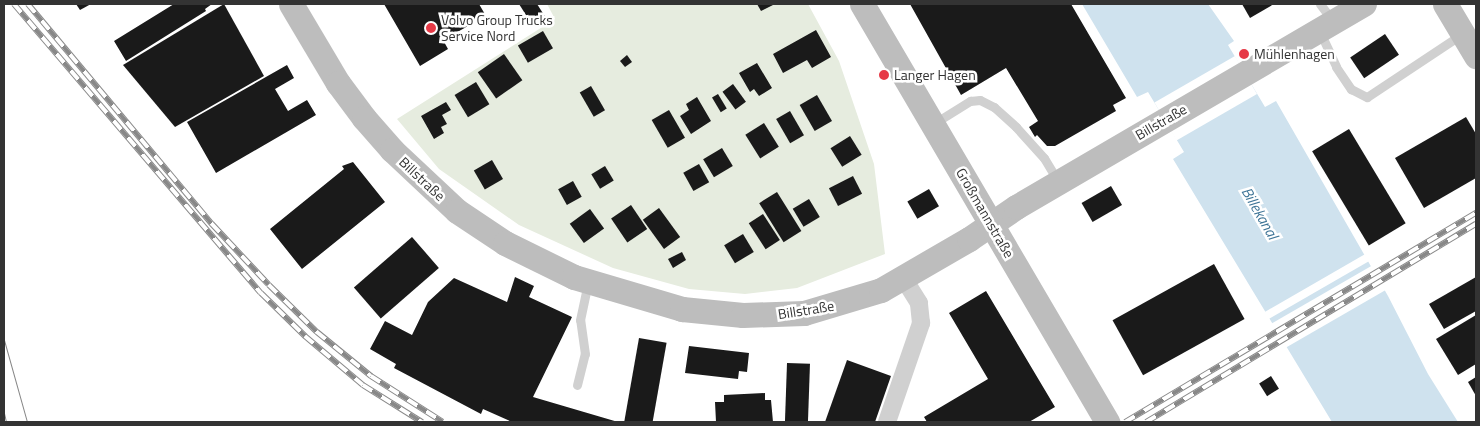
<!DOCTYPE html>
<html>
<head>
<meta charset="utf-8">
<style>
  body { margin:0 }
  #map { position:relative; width:1480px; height:426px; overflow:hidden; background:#fff; font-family:"Titillium Web",sans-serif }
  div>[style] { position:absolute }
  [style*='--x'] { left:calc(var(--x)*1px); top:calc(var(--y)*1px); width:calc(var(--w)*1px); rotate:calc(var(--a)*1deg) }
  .green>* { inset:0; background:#e6ecdf }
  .water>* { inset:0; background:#cfe2ee }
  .pier>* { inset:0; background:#fff; transform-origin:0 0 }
  .building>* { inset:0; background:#1a1a1a; transform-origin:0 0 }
  .lane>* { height:9px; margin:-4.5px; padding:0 4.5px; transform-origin:4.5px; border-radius:4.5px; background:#d0d0d0 }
  .street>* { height:18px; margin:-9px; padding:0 9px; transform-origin:9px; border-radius:9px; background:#d0d0d0 }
  .secondary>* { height:25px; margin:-12.5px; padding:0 12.5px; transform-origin:12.5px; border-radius:12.5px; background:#bdbdbd }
  .tram>* { height:1px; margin:-0.5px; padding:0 0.5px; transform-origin:0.5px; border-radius:0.5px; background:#888 }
  .rail>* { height:5.5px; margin-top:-2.75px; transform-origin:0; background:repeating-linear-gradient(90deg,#fff 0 11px,#888 0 22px); box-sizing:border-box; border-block:1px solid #888 }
  .dots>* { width:14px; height:14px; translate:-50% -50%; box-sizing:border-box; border:2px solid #fff; border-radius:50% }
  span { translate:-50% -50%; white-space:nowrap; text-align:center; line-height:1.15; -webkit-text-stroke:5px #fff; paint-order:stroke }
  .poi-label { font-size:14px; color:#333 }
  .left { translate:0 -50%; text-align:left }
  .street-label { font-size:14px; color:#333 }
  .water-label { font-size:15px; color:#3f7597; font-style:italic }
  .frame { position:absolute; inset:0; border:5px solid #333; pointer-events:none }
</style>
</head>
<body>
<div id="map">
  <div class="green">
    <i style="clip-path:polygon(547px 4px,808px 4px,839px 61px,874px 164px,885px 254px,797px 288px,745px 294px,689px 289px,613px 268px,519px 225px,439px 169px,397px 119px,555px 19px)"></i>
  </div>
  <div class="water">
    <i style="clip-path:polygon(1082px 4px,1208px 4px,1234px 41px,1228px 45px,1265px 107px,1276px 101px,1388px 296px,1428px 374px,1458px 422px,1332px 422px,1173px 159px,1184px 152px,1148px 92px,1137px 97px)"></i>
  </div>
  <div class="pier">
    <i style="left:1235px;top:56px;width:44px;height:93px;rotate:60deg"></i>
    <i style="left:1367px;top:253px;width:8px;height:119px;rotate:60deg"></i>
    <i style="left:1373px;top:265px;width:28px;height:118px;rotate:60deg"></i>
  </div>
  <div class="building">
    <i style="clip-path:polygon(76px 4px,91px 4px,80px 10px)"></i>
    <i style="clip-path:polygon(174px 4px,212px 4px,205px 9px,206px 11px,126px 61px,114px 41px)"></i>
    <i style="clip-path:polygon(224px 4px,264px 76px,175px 127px,123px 65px)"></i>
    <i style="clip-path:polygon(384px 4px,479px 4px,486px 16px,443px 40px,448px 49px,420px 66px)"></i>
    <i style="clip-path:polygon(519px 4px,537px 4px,546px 18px,533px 26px)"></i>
    <i style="clip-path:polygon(757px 4px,775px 4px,761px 11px)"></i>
    <i style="clip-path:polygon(910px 4px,1071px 4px,1126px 98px,1113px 105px,1116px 111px,1055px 146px,1047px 146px,1037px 135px,1035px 137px,1029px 127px,1038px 121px,1006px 68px,961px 95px)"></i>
    <i style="clip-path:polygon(1242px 4px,1274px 4px,1250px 18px)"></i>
    <i style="clip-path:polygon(816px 30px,831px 57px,812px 68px,807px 60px,783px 73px,773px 54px)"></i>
    <i style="left:543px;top:31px;width:20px;height:29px;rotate:60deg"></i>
    <i style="left:1385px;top:34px;width:25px;height:42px;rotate:56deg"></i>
    <i style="left:504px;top:54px;width:32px;height:32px;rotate:55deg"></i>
    <i style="clip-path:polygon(627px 55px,632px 62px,625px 67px,620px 61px)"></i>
    <i style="clip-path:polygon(757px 63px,772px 88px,759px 96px,754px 89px,750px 92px,739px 73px)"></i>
    <i style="clip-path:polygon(287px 65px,294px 78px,275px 89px,288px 111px,307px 100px,316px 115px,216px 173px,187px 122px)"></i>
    <i style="left:476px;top:82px;width:26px;height:25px;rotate:59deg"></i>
    <i style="left:733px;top:84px;width:22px;height:13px;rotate:54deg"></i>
    <i style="left:591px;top:86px;width:28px;height:13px;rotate:60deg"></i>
    <i style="left:718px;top:94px;width:17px;height:7px;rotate:59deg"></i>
    <i style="left:817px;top:95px;width:30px;height:20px;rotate:60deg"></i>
    <i style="clip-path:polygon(697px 97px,711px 121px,691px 134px,680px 116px,689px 110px,686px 104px)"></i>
    <i style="clip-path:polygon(446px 102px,451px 110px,442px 115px,447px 124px,441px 127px,444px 133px,434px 139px,421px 116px)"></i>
    <i style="left:669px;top:110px;width:32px;height:20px;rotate:60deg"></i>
    <i style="left:790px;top:111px;width:28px;height:16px;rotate:60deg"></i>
    <i style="clip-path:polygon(1466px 117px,1476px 134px,1476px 178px,1424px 208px,1395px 158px)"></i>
    <i style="left:764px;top:123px;width:28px;height:22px;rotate:58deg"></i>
    <i style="left:1349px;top:129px;width:110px;height:43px;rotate:59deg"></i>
    <i style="left:850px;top:136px;width:22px;height:23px;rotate:58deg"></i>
    <i style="left:722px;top:148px;width:21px;height:22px;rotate:59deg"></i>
    <i style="left:492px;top:160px;width:22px;height:21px;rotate:60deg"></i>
    <i style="clip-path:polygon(353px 162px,385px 202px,302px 269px,270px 229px,344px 169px,342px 166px)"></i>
    <i style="left:699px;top:164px;width:21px;height:18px;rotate:61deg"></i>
    <i style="left:605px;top:166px;width:17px;height:16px;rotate:59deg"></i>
    <i style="left:853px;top:176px;width:20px;height:27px;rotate:63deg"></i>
    <i style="left:573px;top:181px;width:18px;height:17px;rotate:61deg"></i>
    <i style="left:1111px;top:186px;width:22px;height:34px;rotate:60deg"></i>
    <i style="left:929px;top:189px;width:20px;height:25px;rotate:60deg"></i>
    <i style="left:777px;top:192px;width:46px;height:21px;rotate:58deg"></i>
    <i style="left:809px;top:199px;width:21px;height:19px;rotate:59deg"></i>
    <i style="left:631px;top:205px;width:29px;height:24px;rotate:56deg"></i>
    <i style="left:659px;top:208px;width:36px;height:20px;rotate:54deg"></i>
    <i style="left:590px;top:209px;width:24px;height:25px;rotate:54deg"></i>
    <i style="left:763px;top:214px;width:31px;height:17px;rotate:57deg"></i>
    <i style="left:743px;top:234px;width:21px;height:22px;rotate:59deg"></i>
    <i style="left:412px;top:237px;width:41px;height:77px;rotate:49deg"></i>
    <i style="clip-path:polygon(682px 252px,686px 260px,673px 268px,668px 259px)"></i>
    <i style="left:1214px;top:264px;width:63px;height:116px;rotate:61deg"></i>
    <i style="clip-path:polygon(515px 277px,534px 286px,529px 297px,572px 317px,533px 397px,618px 422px,512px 422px,483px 409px,481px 414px,394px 368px,396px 364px,370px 349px,385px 321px,412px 335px,428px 302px,454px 278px,507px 302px)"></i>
    <i style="clip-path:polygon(1476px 277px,1476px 311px,1444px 329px,1429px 304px)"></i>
    <i style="clip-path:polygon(986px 291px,1055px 407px,1029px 422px,927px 422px,924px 417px,988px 379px,949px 313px)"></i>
    <i style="clip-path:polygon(1476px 315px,1476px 364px,1458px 375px,1436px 339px)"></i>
    <i style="left:639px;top:338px;width:28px;height:85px;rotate:10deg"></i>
    <i style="clip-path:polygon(689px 346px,749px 353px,747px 372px,739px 371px,738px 379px,685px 373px)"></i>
    <i style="clip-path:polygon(847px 360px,891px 376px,875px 422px,825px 422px)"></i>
    <i style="left:787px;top:363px;width:23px;height:59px;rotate:2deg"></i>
    <i style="left:1271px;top:376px;width:15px;height:14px;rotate:58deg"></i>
    <i style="clip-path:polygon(1476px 377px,1476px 396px,1468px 382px)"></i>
    <i style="clip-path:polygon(765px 393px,765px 400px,771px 400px,773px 422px,716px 422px,715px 402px,724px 402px,724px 395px)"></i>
  </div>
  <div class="lane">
    <i style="--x:1320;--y:4;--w:21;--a:53"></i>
    <i style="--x:1320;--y:32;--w:38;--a:65"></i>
    <i style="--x:1336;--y:67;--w:27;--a:56"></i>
    <i style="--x:1351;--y:89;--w:18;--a:27"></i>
    <i style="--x:1367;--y:97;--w:114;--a:-33.6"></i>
    <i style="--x:933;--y:124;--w:44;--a:-31.9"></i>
    <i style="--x:970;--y:101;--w:10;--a:-6"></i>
    <i style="--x:980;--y:100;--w:16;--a:27"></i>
    <i style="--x:994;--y:107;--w:30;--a:42"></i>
    <i style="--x:1016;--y:127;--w:42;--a:47.9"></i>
    <i style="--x:1044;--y:158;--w:27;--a:59"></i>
    <i style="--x:577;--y:385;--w:32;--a:-76"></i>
    <i style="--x:585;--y:354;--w:34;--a:-98"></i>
    <i style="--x:580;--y:320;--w:39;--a:-78"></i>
  </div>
  <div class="street">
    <i style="--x:887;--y:422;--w:105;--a:-71"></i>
    <i style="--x:921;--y:323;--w:20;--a:-96"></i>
    <i style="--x:919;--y:303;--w:31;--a:-122"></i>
  </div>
  <div class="secondary">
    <i style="--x:291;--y:4;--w:92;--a:59.3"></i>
    <i style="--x:338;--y:83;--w:44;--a:53.4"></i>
    <i style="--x:364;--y:118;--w:43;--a:48.8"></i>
    <i style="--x:392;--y:150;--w:89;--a:43.2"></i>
    <i style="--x:457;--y:211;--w:58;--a:33.7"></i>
    <i style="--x:505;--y:243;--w:77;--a:26.2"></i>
    <i style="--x:574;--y:277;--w:113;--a:16.5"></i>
    <i style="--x:682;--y:309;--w:61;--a:5.6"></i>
    <i style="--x:743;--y:315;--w:61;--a:-1.9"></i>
    <i style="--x:804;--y:313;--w:80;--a:-16.6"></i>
    <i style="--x:881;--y:290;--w:102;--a:-30.1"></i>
    <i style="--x:969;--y:239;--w:57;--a:-34.2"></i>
    <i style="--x:1016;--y:207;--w:403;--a:-30.3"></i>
    <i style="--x:862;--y:4;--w:485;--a:59.6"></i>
    <i style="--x:1445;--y:4;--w:61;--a:59.2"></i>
  </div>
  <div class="tram">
    <i style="--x:4;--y:340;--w:85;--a:74.3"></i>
    <i style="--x:4;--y:413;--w:9;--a:77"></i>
  </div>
  <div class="rail">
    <i style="--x:14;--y:4;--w:380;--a:49.5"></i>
    <i style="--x:261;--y:293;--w:62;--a:44.3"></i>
    <i style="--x:305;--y:336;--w:76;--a:40.2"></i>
    <i style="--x:363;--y:385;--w:70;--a:32.1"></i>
    <i style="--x:28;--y:4;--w:287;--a:50.1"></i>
    <i style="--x:212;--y:224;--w:83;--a:46.9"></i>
    <i style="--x:269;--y:285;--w:67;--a:44.4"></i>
    <i style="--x:317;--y:332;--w:70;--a:39.2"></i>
    <i style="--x:371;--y:376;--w:85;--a:32.6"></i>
    <i style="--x:1125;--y:422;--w:409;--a:-30.8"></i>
    <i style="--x:1146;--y:422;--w:385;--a:-31"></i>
  </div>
  <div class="dots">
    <i style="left:431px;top:28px;background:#e63946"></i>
    <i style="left:1244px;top:54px;background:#e63946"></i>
    <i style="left:884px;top:75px;background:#e63946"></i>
  </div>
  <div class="poi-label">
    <span class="left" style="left:441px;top:28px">Volvo Group Trucks<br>Service Nord</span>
    <span class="left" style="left:1254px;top:54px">Mühlenhagen</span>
    <span class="left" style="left:894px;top:75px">Langer Hagen</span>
  </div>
  <div class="street-label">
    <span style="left:1161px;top:122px;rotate:-30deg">Billstraße</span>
    <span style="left:422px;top:179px;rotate:43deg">Billstraße</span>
    <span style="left:985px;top:213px;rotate:60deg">Großmannstraße</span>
    <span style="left:806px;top:310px;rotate:-9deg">Billstraße</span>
  </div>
  <div class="water-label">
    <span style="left:1260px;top:213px;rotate:60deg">Billekanal</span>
  </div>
  <div class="frame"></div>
</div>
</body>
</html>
